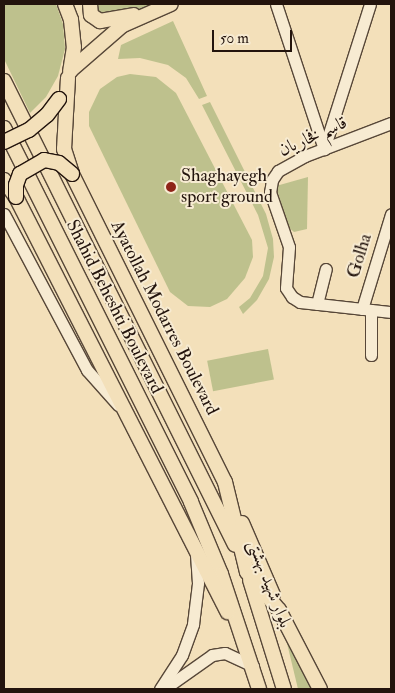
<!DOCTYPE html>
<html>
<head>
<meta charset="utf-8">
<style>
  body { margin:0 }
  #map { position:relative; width:395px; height:693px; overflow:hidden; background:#f3e0ba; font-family:"IM FELL Double Pica",Amiri,serif }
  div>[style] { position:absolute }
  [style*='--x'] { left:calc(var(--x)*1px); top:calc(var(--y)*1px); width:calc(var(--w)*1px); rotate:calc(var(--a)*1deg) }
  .green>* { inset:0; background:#bec18d; transform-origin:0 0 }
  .roads { filter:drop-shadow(1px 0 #574738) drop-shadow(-1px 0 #574738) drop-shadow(0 1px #574738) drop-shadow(0 -1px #574738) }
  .minor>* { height:11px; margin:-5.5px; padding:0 5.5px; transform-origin:5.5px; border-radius:5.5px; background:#f7ebd2 }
  .major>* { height:14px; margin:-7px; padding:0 7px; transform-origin:7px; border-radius:7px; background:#f3e0ba }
  .bridges { filter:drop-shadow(1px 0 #23140d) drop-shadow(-1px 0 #23140d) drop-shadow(0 1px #23140d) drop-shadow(0 -1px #23140d) }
  .major-bridge>* { height:14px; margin:-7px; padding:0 7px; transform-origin:7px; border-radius:7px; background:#f3e0ba }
  .dots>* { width:14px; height:14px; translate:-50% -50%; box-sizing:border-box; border:2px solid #f7ebd2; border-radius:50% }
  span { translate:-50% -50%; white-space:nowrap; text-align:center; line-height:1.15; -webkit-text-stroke:4px #f7ebd2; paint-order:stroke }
  .street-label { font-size:18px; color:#23140d }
  .poi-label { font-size:18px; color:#23140d }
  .left { translate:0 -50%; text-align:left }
  .frame { position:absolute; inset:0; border:5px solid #23140d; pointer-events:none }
  .scale { position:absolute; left:212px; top:30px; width:80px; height:22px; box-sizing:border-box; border:2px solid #23140d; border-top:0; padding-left:6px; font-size:15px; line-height:18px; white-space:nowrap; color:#23140d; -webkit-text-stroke:4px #f7ebd2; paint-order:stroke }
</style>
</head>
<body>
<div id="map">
  <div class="green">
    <i style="clip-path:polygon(4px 4px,56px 4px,63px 24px,65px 49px,58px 76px,46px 97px,30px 113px,4px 59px)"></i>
    <i style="clip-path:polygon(90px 4px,171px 4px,100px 21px)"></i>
    <i style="clip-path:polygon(173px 21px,207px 96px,199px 99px,186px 78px,168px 65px,140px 58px,118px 59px,121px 45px)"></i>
    <i style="clip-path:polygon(130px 74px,156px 77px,176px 93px,252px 240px,253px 257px,245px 278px,227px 299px,210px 307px,188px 306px,170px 292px,89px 126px,89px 112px,100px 89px,117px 77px)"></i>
    <i style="clip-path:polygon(210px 102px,266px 214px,273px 239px,274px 257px,269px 279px,257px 300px,243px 314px,239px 307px,250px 298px,263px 276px,268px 248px,258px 215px,202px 105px)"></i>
    <i style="clip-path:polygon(308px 177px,307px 229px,294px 232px,288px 227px,276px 186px)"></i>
    <i style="left:268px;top:349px;width:31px;height:62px;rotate:79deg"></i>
    <i style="clip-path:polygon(279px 610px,320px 689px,298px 689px)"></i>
  </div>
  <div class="roads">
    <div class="minor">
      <i style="--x:276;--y:4;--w:153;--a:71.7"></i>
      <i style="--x:391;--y:123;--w:92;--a:159"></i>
      <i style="--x:305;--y:156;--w:31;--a:151"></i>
      <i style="--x:278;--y:171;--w:11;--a:124"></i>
      <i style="--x:272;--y:180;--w:12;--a:99"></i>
      <i style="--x:270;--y:192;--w:58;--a:70.9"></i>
      <i style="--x:289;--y:247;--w:41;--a:94.2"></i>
      <i style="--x:286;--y:288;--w:11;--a:56"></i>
      <i style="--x:292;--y:297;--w:9;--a:32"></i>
      <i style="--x:300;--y:302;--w:92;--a:6.3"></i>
      <i style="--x:324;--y:149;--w:152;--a:-72.4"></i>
      <i style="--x:4;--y:214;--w:177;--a:62"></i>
      <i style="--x:87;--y:370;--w:47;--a:48.5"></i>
      <i style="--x:317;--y:304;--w:36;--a:-76"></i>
      <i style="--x:362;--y:309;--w:99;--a:-73"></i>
      <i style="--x:371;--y:310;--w:45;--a:90"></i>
      <i style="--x:160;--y:689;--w:40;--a:-57.1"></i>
      <i style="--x:182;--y:655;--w:33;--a:-70"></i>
      <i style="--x:193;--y:624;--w:41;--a:-83"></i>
      <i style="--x:198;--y:583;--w:28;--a:-94"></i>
      <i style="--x:164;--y:689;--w:59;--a:-35.3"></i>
      <i style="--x:212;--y:655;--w:13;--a:-9"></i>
      <i style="--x:225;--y:653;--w:31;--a:25"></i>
    </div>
    <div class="major">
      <i style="--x:65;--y:4;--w:17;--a:69"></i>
      <i style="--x:71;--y:20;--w:27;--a:84"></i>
      <i style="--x:74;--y:47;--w:25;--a:99"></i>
      <i style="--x:90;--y:4;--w:11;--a:85"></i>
      <i style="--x:91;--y:15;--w:11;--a:34"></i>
      <i style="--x:100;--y:21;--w:34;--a:-10"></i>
      <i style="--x:71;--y:70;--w:69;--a:-40.9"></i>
      <i style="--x:123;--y:25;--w:52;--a:-23.6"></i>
      <i style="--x:68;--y:78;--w:71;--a:93.2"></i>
      <i style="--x:64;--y:149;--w:26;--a:72"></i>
      <i style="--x:72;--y:174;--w:344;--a:63.6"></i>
      <i style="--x:225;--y:482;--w:93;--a:76.3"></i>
      <i style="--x:247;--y:572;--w:50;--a:49.9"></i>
      <i style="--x:279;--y:610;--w:89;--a:62.6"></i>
      <i style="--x:4;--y:81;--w:518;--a:63.53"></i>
      <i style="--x:4;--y:128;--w:418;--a:63.4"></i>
      <i style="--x:191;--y:502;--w:78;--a:67.4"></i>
      <i style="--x:221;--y:574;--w:121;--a:71.7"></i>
      <i style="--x:4;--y:180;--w:21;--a:55"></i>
      <i style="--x:16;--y:197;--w:466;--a:63"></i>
      <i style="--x:242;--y:523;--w:78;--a:66.7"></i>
      <i style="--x:250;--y:580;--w:114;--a:72.7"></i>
    </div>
  </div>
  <div class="bridges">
    <div class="major-bridge">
      <i style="--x:4;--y:142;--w:28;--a:-26"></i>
      <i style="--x:29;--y:130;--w:23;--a:-40"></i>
      <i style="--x:47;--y:115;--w:20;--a:-53"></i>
      <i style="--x:16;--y:197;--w:12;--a:-90"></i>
      <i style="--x:16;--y:185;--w:12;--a:-70"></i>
      <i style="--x:20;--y:174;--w:28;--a:-30"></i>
      <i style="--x:44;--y:160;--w:15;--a:11"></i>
      <i style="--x:59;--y:163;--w:17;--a:40"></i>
    </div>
  </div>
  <div class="dots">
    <i style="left:171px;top:187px;background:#8f2418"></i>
  </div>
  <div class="street-label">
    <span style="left:313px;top:137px;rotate:-24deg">قاسم فخاریان</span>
    <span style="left:360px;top:256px;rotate:-73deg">Golha</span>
    <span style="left:114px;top:307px;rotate:63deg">Shahid Beheshti Boulevard</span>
    <span style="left:164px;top:318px;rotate:63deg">Ayatollah Modarres Boulevard</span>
    <span style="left:269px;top:584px;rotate:69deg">بلوار شهید بهشتی</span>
  </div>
  <div class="poi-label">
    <span class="left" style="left:181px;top:187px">Shaghayegh<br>sport ground</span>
  </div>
  <div class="frame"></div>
  <div class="scale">50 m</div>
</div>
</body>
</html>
